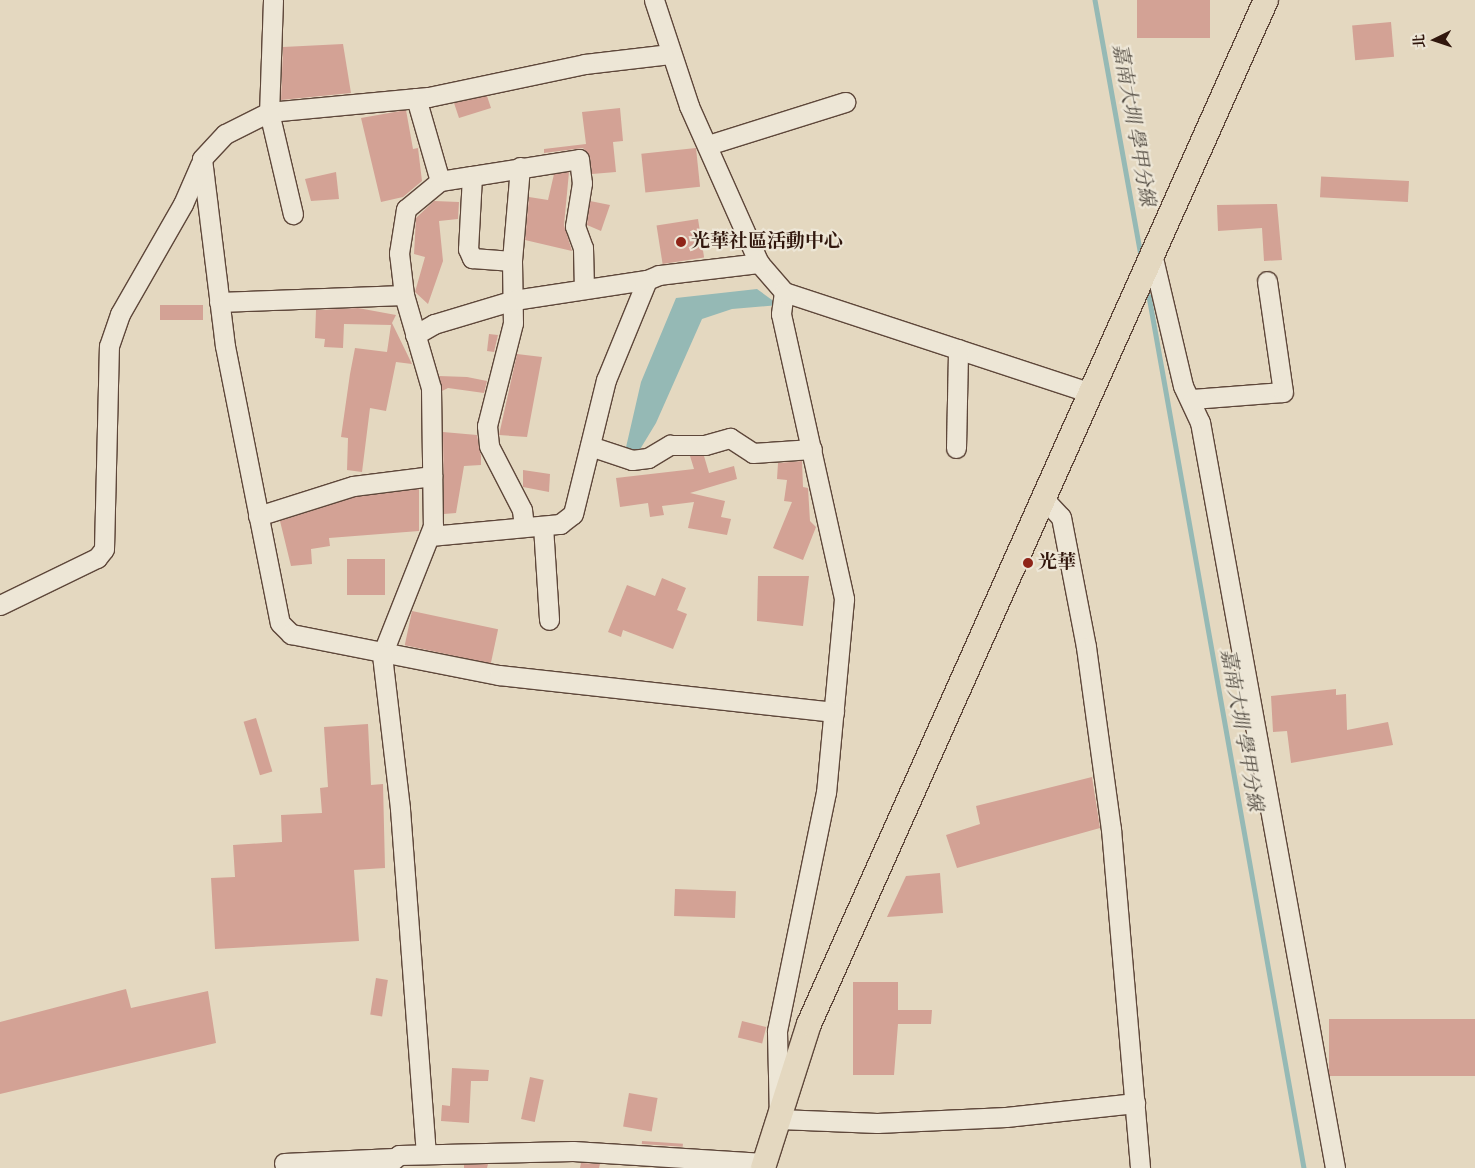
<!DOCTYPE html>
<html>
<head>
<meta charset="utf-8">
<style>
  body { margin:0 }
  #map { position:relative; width:1475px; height:1168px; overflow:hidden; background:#e4d8c0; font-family:"IM FELL DW Pica","Noto Serif TC",serif }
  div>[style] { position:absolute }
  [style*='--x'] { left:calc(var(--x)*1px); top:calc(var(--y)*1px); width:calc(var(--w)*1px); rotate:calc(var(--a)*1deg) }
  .water>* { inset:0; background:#95b9b5 }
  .stream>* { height:4.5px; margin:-2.25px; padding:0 2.25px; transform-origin:2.25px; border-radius:2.25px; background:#95b9b5 }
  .building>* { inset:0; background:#d3a295; transform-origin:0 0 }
  .roads { filter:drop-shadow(1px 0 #5e473a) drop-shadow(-1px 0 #5e473a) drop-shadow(0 1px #5e473a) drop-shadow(0 -1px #5e473a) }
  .minor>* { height:19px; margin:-9.5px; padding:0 9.5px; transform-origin:9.5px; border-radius:9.5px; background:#ede6d6 }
  .major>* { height:24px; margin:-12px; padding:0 12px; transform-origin:12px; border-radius:12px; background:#e4d8c0 }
  .dots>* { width:14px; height:14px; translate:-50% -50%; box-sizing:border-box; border:2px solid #ede6d6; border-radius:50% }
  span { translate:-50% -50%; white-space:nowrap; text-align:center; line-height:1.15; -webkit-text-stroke:4.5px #ede6d6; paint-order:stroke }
  .poi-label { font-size:19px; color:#31170d; font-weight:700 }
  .left { translate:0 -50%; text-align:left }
  .water-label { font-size:20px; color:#4f483f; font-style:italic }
  .north { position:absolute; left:1410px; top:15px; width:50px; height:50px; -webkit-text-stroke:4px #ede6d6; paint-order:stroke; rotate:266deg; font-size:14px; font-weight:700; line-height:20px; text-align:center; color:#31170d }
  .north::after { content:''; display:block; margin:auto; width:18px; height:22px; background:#31170d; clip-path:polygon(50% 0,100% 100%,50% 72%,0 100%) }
</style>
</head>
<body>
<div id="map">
  <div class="water">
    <i style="clip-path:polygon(757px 289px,779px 305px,732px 309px,702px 319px,656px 423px,639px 451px,624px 456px,641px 382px,676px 298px)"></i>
  </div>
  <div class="stream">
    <i style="--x:1095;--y:0;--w:260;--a:79.8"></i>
    <i style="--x:1149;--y:296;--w:886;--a:79.92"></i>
  </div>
  <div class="building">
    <i style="left:1137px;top:0;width:73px;height:38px"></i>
    <i style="left:1391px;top:22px;width:35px;height:39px;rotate:85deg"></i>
    <i style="clip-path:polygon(343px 44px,351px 93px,281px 100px,283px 47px)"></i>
    <i style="clip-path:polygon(487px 96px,491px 108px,459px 118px,454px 103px)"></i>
    <i style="clip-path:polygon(620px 108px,623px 141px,613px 142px,616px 172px,592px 174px,590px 157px,583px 148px,544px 153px,544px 149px,586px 144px,582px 112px)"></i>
    <i style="clip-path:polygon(406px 110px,413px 149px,418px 148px,422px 181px,403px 197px,381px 202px,361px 118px)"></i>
    <i style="left:696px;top:148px;width:39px;height:55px;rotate:84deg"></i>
    <i style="clip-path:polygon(336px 172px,339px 199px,311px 201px,305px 179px)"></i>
    <i style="clip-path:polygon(569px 172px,564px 225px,572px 251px,525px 240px,529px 197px,548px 200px,554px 174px)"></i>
    <i style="left:1409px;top:181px;width:21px;height:88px;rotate:93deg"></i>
    <i style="clip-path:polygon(434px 201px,459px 202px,458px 219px,439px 221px,443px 261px,428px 304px,415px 292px,425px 257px,414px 254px,416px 218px)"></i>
    <i style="clip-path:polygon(590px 201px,610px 205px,601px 231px,587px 225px)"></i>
    <i style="clip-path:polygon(1277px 204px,1282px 260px,1264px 261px,1262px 228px,1218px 231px,1217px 205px)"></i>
    <i style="left:698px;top:219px;width:39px;height:42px;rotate:81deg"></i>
    <i style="left:203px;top:305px;width:15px;height:43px;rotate:90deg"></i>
    <i style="clip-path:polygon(358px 308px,396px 315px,392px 323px,412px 364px,396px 362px,386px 411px,370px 408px,362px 472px,347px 470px,348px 438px,341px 437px,350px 374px,355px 348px,387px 352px,391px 325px,344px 324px,343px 348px,324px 347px,325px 339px,315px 338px,316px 310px)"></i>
    <i style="clip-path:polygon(489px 334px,498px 335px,494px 352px,487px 351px)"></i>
    <i style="clip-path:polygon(517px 354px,542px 357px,527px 437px,499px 435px)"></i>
    <i style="clip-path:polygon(439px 376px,467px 377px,487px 381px,484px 393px,448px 388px,442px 391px)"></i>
    <i style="clip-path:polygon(443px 432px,477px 435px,481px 456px,481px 465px,464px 466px,456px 513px,444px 514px)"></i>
    <i style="clip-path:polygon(690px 456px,704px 456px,709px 473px,734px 466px,737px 479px,690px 493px,725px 501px,721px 517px,731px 519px,727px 535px,688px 528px,694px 502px,662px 506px,664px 515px,650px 517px,648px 503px,620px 507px,616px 478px,694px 469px)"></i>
    <i style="clip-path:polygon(802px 461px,803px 487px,808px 488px,810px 521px,816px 527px,803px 560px,773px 548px,792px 502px,784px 501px,787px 480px,777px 479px,778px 463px)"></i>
    <i style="clip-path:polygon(523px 470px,550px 474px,549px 492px,523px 487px)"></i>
    <i style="clip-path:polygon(419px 489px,419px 531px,329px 538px,330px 546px,311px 549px,312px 564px,291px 566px,280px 521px,355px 497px)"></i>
    <i style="left:385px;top:559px;width:36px;height:38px;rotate:90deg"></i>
    <i style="clip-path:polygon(758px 576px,809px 576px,803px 626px,757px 621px)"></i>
    <i style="clip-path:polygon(662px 578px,686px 588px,677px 610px,687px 614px,673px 649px,623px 630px,621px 637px,608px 632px,627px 585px,655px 596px)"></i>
    <i style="left:412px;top:611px;width:88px;height:35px;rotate:12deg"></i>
    <i style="clip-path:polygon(1336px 689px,1336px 695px,1346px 694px,1347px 730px,1388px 722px,1393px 745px,1291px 763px,1287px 731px,1273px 732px,1271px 696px)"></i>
    <i style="left:256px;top:718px;width:56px;height:13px;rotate:73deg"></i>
    <i style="clip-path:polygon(368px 724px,371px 785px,383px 784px,385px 868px,354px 870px,359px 941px,215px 949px,211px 878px,235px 877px,233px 845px,282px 842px,281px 815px,322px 813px,320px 788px,328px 787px,324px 727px)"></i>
    <i style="clip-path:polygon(1092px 777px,1100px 828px,957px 868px,946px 835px,980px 824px,976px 806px)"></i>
    <i style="clip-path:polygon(940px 873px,943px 913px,887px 917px,906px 876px)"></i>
    <i style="left:675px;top:889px;width:61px;height:27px;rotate:2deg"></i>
    <i style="left:376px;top:978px;width:12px;height:37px;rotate:9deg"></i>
    <i style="clip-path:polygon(853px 982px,898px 982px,898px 1010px,932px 1010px,931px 1024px,898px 1024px,894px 1075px,853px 1075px)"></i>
    <i style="clip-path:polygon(126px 989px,131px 1008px,208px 991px,216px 1043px,0 1094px,0 1022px)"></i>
    <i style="left:1475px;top:1019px;width:57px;height:146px;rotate:90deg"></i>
    <i style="left:742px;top:1021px;width:25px;height:17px;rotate:14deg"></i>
    <i style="clip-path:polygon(452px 1068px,489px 1070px,488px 1081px,471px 1081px,469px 1123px,441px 1121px,442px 1105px,450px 1106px)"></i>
    <i style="left:530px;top:1077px;width:14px;height:43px;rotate:12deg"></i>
    <i style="left:629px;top:1093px;width:29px;height:34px;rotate:10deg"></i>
    <i style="left:642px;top:1141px;width:41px;height:3px;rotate:4deg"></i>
    <i style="clip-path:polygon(581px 1163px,600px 1164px,599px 1168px,580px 1168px)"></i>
    <i style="clip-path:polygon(488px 1164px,487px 1168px,464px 1168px,464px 1165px)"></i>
  </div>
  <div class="roads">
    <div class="minor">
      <i style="--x:273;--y:0;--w:112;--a:92"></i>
      <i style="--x:269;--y:112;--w:105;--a:76.8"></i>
      <i style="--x:654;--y:0;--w:112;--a:71.7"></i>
      <i style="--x:689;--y:106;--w:172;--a:66"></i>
      <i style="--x:759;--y:263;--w:38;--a:49"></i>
      <i style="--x:784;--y:292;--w:22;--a:98"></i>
      <i style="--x:781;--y:314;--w:292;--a:77.5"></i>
      <i style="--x:844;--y:599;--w:194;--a:95.3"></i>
      <i style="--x:826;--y:792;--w:244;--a:101.6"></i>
      <i style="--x:777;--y:1031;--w:88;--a:88.7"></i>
      <i style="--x:779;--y:1119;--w:98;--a:2.3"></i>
      <i style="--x:877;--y:1123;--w:129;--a:-2.7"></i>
      <i style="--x:1006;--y:1117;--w:130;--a:-6.2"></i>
      <i style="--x:670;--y:54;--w:86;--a:173.3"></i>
      <i style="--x:585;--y:64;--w:160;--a:168.1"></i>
      <i style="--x:428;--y:97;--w:160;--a:174.6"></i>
      <i style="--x:269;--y:112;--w:49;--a:153.4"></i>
      <i style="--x:225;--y:134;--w:34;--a:133"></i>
      <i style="--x:202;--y:159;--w:188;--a:83"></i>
      <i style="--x:225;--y:346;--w:282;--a:78.8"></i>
      <i style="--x:280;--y:623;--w:16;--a:45"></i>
      <i style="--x:291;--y:634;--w:212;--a:11.2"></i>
      <i style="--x:499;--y:675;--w:337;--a:6.3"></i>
      <i style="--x:416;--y:98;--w:86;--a:73.9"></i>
      <i style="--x:440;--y:181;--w:44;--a:140.5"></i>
      <i style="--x:406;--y:209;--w:45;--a:99"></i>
      <i style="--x:399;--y:253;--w:42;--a:83.2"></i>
      <i style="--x:404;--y:295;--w:97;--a:73.8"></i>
      <i style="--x:431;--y:388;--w:138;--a:89.2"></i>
      <i style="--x:433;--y:526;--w:139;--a:111.6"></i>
      <i style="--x:382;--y:655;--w:155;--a:83.3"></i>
      <i style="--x:400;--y:809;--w:346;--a:85.7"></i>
      <i style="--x:708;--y:145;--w:144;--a:-17.4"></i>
      <i style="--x:520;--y:167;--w:94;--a:94.9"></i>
      <i style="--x:512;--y:261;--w:62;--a:89.1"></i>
      <i style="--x:513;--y:323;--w:106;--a:104.2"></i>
      <i style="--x:487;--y:426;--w:20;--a:84"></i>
      <i style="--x:489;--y:446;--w:72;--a:62.7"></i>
      <i style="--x:522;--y:510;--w:16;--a:83"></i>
      <i style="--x:472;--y:176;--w:108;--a:-9"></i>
      <i style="--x:579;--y:159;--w:24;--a:83"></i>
      <i style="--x:582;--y:183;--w:44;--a:99.2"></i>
      <i style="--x:575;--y:226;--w:23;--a:70"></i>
      <i style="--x:583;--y:248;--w:40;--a:88.6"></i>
      <i style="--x:440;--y:181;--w:32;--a:-9"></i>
      <i style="--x:472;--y:176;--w:73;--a:93.1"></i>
      <i style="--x:468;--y:249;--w:10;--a:66"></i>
      <i style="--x:472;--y:258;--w:40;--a:4.3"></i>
      <i style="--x:1153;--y:258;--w:131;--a:76.8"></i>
      <i style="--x:1183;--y:386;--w:40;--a:65"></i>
      <i style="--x:1200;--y:422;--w:758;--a:79.74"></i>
      <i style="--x:784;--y:292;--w:323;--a:18.2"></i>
      <i style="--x:219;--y:302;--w:185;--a:-2.2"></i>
      <i style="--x:415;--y:335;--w:22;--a:-30"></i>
      <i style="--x:434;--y:324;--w:84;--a:-16.7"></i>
      <i style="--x:514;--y:300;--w:134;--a:-8.6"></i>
      <i style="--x:1192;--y:399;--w:91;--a:-4.4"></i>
      <i style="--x:1283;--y:392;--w:112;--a:-98.2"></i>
      <i style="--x:590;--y:446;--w:44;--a:18.4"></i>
      <i style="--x:632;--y:460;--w:16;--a:-7"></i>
      <i style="--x:648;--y:458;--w:26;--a:-31"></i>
      <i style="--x:670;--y:445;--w:35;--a:0"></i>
      <i style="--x:705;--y:445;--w:26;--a:-16"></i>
      <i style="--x:730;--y:438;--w:27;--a:33"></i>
      <i style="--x:753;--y:453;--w:59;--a:-3.9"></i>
      <i style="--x:956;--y:448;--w:99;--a:-88.8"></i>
      <i style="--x:1043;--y:498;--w:26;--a:47"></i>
      <i style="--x:1061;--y:517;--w:132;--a:79.1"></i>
      <i style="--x:1086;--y:647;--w:184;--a:82.2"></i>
      <i style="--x:1111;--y:829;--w:340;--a:85.1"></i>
      <i style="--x:258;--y:516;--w:100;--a:-17.5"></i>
      <i style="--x:353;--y:486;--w:80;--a:-7.2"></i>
      <i style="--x:543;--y:526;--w:94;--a:86.3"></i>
      <i style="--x:430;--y:536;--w:131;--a:-5.3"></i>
      <i style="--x:560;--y:524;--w:16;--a:-38"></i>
      <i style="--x:573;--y:514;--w:138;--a:-76.2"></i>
      <i style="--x:606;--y:380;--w:108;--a:-67.7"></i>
      <i style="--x:647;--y:280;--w:13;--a:-23"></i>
      <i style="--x:659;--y:275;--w:101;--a:-6.8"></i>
      <i style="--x:0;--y:605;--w:108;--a:-25.9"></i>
      <i style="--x:97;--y:558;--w:11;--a:-52"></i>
      <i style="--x:104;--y:549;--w:203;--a:-88.6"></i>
      <i style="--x:109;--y:346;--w:34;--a:-71"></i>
      <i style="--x:120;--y:314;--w:127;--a:-60.2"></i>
      <i style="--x:183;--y:204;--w:43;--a:-66.4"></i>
      <i style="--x:284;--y:1163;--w:110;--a:-2.6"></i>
      <i style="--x:384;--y:1168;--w:20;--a:-41"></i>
      <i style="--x:399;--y:1155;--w:174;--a:-1.3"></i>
      <i style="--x:573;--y:1151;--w:191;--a:3.6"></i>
    </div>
    <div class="major">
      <i style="--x:763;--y:1168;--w:151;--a:-72.3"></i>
      <i style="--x:809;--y:1024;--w:1121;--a:-65.95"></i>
    </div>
  </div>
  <div class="dots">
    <i style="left:681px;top:242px;background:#8f2418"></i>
    <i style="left:1028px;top:563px;background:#8f2418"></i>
  </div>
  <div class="poi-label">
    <span class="left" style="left:691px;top:242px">光華社區活動中心</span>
    <span class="left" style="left:1038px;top:563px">光華</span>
  </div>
  <div class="water-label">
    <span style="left:1133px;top:125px;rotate:80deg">嘉南大圳 學甲分線</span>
    <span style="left:1241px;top:730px;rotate:80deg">嘉南大圳 學甲分線</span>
  </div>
  <div class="north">北</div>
</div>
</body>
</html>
